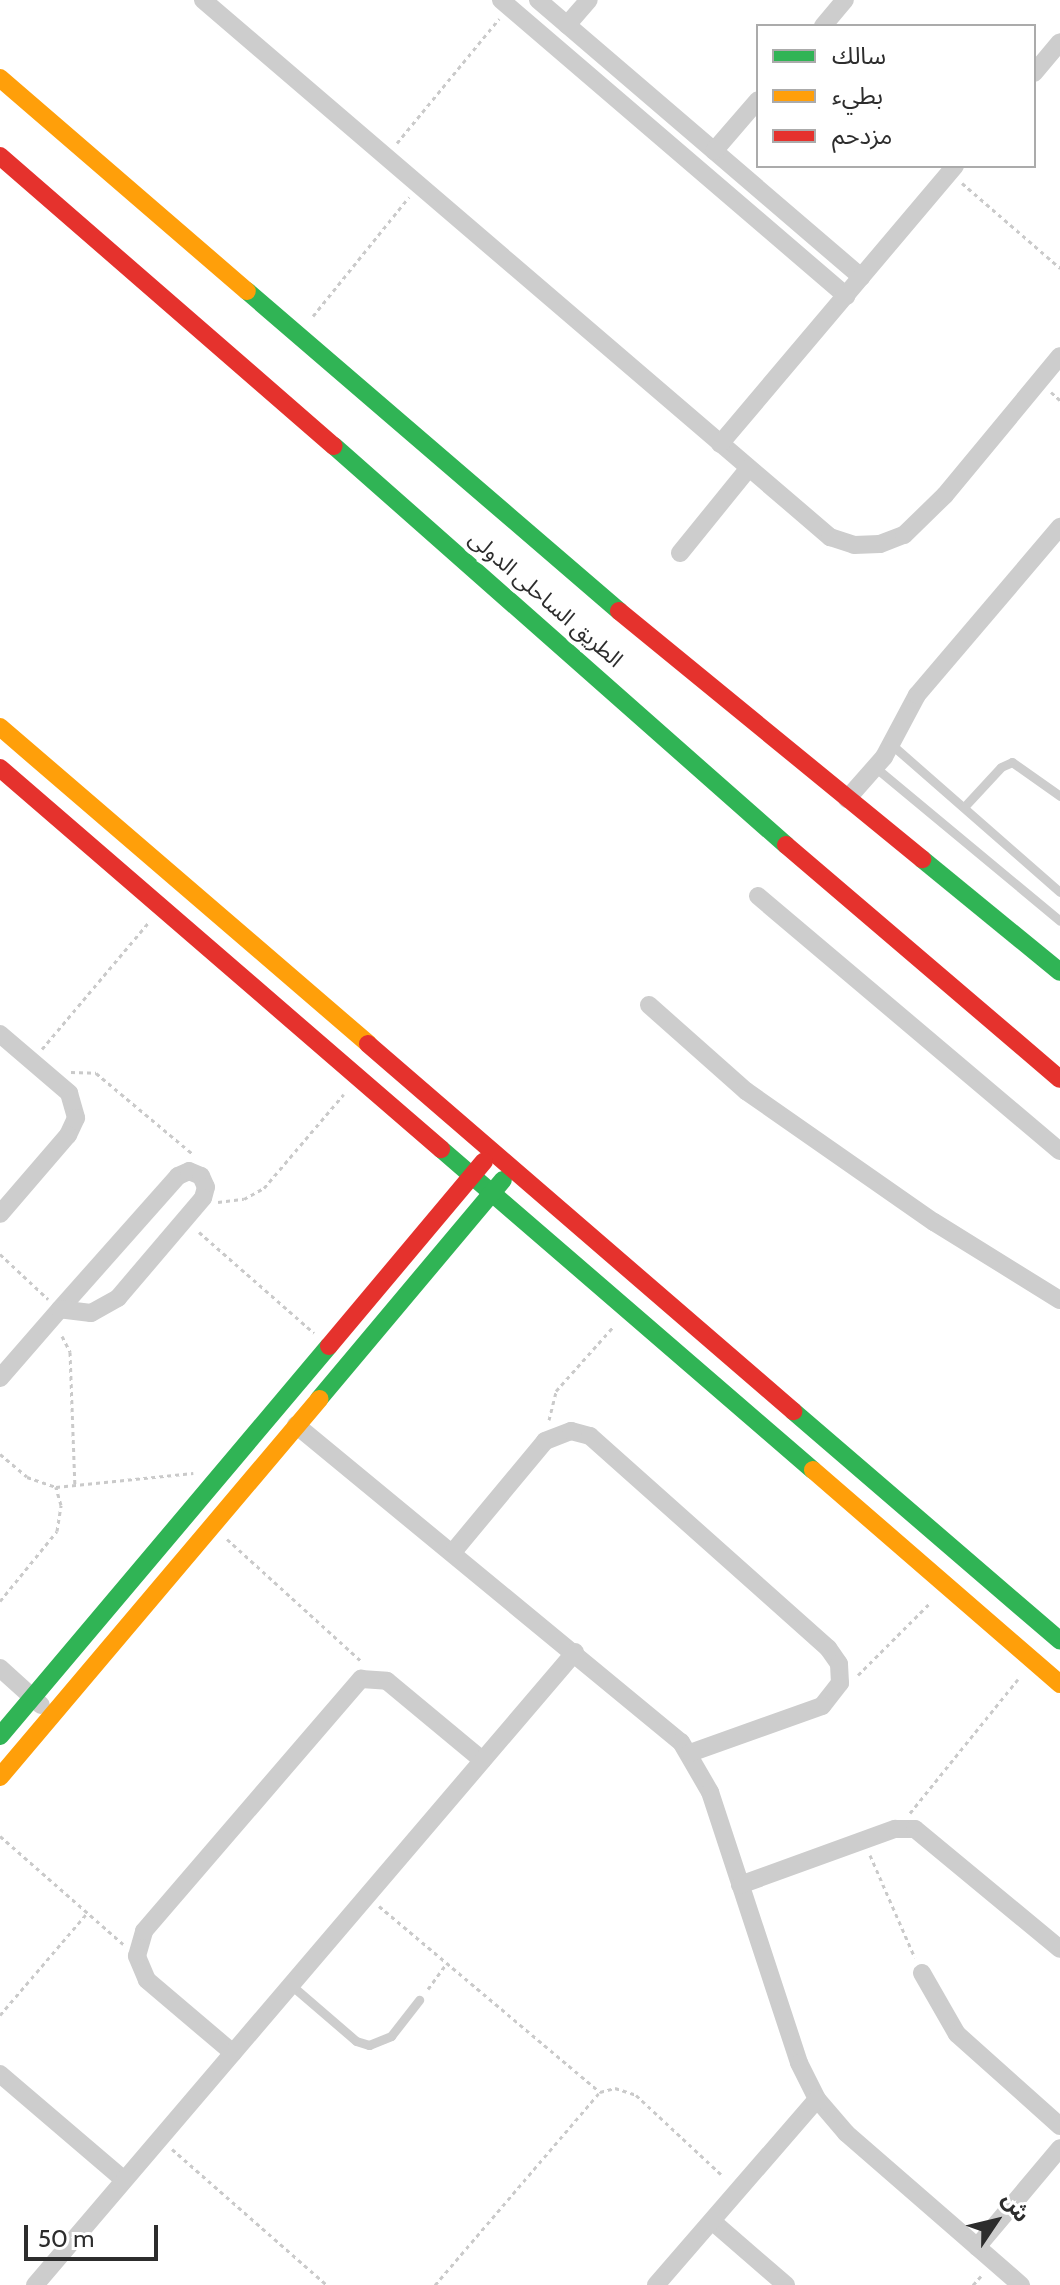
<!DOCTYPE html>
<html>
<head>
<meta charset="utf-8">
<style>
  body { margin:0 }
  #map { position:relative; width:1060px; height:2285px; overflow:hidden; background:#fff; font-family:Cabin,"Noto Sans Arabic",sans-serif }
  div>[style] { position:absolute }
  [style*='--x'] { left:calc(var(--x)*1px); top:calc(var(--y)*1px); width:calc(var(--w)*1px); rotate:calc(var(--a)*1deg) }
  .path>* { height:3px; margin-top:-1.5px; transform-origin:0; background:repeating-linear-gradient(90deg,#cacaca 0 4px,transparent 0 8px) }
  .lane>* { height:9px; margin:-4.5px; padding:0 4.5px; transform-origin:4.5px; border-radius:4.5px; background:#cdcdcd }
  .street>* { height:18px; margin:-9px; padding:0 9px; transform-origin:9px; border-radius:9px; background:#cdcdcd }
  .fast>* { height:18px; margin:-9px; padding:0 9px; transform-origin:9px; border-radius:9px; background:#30b455 }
  .slow>* { height:18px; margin:-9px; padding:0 9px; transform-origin:9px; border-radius:9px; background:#ff9f0a }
  .jam>* { height:18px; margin:-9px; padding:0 9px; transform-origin:9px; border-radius:9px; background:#e5322d }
  span { translate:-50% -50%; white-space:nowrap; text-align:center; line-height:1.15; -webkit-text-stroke:8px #fff; paint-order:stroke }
  .street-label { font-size:22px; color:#2d2d2d }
  .legend { position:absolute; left:756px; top:24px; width:280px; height:144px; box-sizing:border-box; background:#fff; border:2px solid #ababab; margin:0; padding:10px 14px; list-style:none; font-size:24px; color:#2d2d2d }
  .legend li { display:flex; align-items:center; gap:16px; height:40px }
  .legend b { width:40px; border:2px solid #ababab }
  .north { position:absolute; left:956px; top:2181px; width:80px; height:80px; -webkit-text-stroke:6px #fff; paint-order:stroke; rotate:55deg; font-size:22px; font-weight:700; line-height:32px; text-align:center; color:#2d2d2d }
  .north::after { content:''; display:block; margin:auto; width:28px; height:36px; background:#2d2d2d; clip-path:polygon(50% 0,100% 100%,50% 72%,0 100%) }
  .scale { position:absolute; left:24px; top:2225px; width:134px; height:36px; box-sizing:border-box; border:4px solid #2d2d2d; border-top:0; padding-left:10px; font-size:24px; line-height:28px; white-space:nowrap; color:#2d2d2d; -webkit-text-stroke:6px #fff; paint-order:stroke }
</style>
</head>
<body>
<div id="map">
  <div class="path">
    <i style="--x:397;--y:143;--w:161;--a:-50.6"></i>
    <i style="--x:962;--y:183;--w:130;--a:40.9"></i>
    <i style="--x:313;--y:316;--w:153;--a:-51.1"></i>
    <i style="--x:1051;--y:392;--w:12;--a:42"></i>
    <i style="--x:42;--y:1049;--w:165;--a:-49.9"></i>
    <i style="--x:71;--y:1072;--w:25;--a:2"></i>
    <i style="--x:96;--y:1073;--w:126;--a:39.9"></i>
    <i style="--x:218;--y:1202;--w:26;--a:-7"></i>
    <i style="--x:244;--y:1199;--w:23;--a:-29"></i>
    <i style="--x:264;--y:1188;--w:123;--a:-49.6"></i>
    <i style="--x:199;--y:1232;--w:153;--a:41.3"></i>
    <i style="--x:0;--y:1254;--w:66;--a:43.2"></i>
    <i style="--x:62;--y:1336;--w:18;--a:63"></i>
    <i style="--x:70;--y:1352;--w:134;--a:87.9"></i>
    <i style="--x:549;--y:1420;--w:30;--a:-76"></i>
    <i style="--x:556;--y:1391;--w:86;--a:-48.3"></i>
    <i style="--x:0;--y:1454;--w:35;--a:40"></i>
    <i style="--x:27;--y:1477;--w:31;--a:19"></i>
    <i style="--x:56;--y:1487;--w:138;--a:-5.8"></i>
    <i style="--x:227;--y:1539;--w:180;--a:42.3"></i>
    <i style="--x:0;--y:1601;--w:90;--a:-50.8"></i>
    <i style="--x:57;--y:1531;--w:26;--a:-81"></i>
    <i style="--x:61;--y:1505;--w:19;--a:-106"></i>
    <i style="--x:858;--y:1675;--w:103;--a:-45"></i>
    <i style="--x:910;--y:1813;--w:172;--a:-51.1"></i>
    <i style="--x:0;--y:1836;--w:164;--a:41.3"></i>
    <i style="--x:870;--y:1855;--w:112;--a:66.4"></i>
    <i style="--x:379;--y:1906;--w:289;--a:40.1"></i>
    <i style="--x:428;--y:1989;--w:32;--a:-54"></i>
    <i style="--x:0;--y:2015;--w:134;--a:-49.5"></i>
    <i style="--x:172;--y:2149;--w:206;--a:41.3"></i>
    <i style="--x:435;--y:2285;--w:254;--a:-49.5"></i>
    <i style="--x:600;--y:2092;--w:16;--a:-15"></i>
    <i style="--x:615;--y:2088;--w:22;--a:18"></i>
    <i style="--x:636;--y:2095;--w:120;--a:43"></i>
    <i style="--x:973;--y:2285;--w:12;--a:-48"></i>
  </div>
  <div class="lane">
    <i style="--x:892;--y:745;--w:223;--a:41.2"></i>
    <i style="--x:876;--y:768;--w:239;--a:39.7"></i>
    <i style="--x:964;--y:807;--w:54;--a:-47.2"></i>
    <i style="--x:1001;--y:767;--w:12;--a:-24"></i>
    <i style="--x:1012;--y:762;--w:59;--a:35.3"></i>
    <i style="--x:291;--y:1985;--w:86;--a:40.7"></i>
    <i style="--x:356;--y:2041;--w:14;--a:17"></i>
    <i style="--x:369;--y:2045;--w:24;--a:-22"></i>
    <i style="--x:391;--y:2036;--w:46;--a:-52.1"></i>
  </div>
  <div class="street">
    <i style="--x:203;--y:0;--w:826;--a:40.58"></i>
    <i style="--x:830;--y:537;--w:25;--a:18"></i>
    <i style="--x:854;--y:545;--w:26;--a:-2"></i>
    <i style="--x:880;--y:544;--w:26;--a:-21"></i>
    <i style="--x:904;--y:535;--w:57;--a:-44.3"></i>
    <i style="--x:945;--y:495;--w:180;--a:-50.4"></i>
    <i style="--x:501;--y:0;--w:455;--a:40.6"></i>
    <i style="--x:538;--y:0;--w:426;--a:40.6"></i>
    <i style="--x:567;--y:25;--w:33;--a:-49"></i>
    <i style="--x:823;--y:26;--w:34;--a:-50"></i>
    <i style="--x:1034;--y:73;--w:40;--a:-50"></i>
    <i style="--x:714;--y:151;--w:67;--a:-49.2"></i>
    <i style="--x:720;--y:444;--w:364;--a:-49.8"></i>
    <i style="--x:680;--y:553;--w:108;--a:-51"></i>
    <i style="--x:847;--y:799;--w:56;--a:-48.6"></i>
    <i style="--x:884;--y:757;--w:70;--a:-62"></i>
    <i style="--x:917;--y:695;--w:221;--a:-49.6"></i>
    <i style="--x:758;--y:896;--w:395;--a:40.2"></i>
    <i style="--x:649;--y:1005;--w:130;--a:41.6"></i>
    <i style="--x:746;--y:1091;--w:229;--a:34.9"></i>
    <i style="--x:934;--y:1222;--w:148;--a:31.8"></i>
    <i style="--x:0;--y:1034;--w:91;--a:40.5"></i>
    <i style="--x:69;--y:1093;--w:26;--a:74"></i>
    <i style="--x:76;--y:1118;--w:19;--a:115"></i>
    <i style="--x:68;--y:1135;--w:104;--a:130.7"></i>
    <i style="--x:0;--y:1378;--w:91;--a:-49"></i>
    <i style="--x:60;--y:1309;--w:178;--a:-48.4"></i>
    <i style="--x:178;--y:1176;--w:12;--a:-24"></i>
    <i style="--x:189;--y:1171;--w:13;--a:23"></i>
    <i style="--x:201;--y:1176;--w:12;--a:66"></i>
    <i style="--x:206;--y:1187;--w:11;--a:105"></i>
    <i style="--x:203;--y:1198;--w:131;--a:130.4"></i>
    <i style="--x:118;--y:1298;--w:31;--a:151"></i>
    <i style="--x:91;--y:1313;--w:31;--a:-173"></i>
    <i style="--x:296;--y:1425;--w:499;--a:39.5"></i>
    <i style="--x:681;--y:1742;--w:58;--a:59.9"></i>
    <i style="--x:710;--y:1792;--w:285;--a:71.8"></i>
    <i style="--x:799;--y:2063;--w:40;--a:63.4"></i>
    <i style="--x:817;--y:2099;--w:45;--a:49.5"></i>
    <i style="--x:846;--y:2133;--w:232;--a:41"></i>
    <i style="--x:453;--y:1552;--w:144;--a:-50.3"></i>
    <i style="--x:545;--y:1441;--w:28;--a:-21"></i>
    <i style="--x:571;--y:1431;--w:20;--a:15"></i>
    <i style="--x:590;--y:1436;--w:319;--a:41.7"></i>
    <i style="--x:828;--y:1648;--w:19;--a:55"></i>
    <i style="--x:839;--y:1664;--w:19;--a:87"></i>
    <i style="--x:840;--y:1683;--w:29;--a:128"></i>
    <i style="--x:822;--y:1706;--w:140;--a:160.4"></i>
    <i style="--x:0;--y:1668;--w:55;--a:42.1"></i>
    <i style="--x:740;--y:1885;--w:165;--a:-19.9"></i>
    <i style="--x:895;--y:1829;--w:20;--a:0"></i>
    <i style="--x:915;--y:1829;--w:188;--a:39.6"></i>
    <i style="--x:922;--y:1973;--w:70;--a:60.2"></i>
    <i style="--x:957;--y:2034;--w:138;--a:41.8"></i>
    <i style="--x:233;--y:2053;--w:113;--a:-139.7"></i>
    <i style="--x:147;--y:1980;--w:26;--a:-113"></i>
    <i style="--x:137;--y:1956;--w:26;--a:-74"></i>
    <i style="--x:144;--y:1931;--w:333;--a:-49.3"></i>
    <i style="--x:361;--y:1679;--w:26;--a:4"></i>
    <i style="--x:387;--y:1681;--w:124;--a:39.7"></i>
    <i style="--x:0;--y:2074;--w:163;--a:40.5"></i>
    <i style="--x:712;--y:2221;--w:98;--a:40.9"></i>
    <i style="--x:977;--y:2247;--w:129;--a:-50"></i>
    <i style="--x:35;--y:2285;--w:832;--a:-49.53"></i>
    <i style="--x:656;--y:2285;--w:246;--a:-49.1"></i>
  </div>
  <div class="fast">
    <i style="--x:247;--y:291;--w:491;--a:40.7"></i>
    <i style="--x:334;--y:446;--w:603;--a:41.44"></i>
    <i style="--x:922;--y:859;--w:178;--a:39.3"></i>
    <i style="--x:441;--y:1149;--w:491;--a:40.8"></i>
    <i style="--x:319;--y:1399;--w:286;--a:-50"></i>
    <i style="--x:793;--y:1411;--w:352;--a:40.7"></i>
    <i style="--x:0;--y:1736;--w:510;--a:-49.85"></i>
  </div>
  <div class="slow">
    <i style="--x:0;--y:78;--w:326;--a:40.8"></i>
    <i style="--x:0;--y:727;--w:486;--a:40.7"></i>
    <i style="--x:813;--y:1470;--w:327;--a:40.9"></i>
    <i style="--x:0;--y:1777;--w:495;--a:-49.8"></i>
  </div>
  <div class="jam">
    <i style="--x:0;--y:156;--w:442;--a:41"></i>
    <i style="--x:619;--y:611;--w:392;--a:39.3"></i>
    <i style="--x:0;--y:768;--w:583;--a:40.83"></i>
    <i style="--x:786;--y:845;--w:360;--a:40.5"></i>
    <i style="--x:368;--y:1044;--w:562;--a:40.81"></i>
    <i style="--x:329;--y:1346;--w:241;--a:-50"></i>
  </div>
  <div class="street-label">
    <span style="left:546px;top:599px;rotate:41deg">الطريق الساحلى الدولى</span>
  </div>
  <ul class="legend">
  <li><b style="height:10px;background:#30b455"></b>سالك</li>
  <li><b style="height:10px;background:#ff9f0a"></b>بطيء</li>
  <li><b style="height:10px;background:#e5322d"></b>مزدحم</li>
  </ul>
  <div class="north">ش</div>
  <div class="scale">50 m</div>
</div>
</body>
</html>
